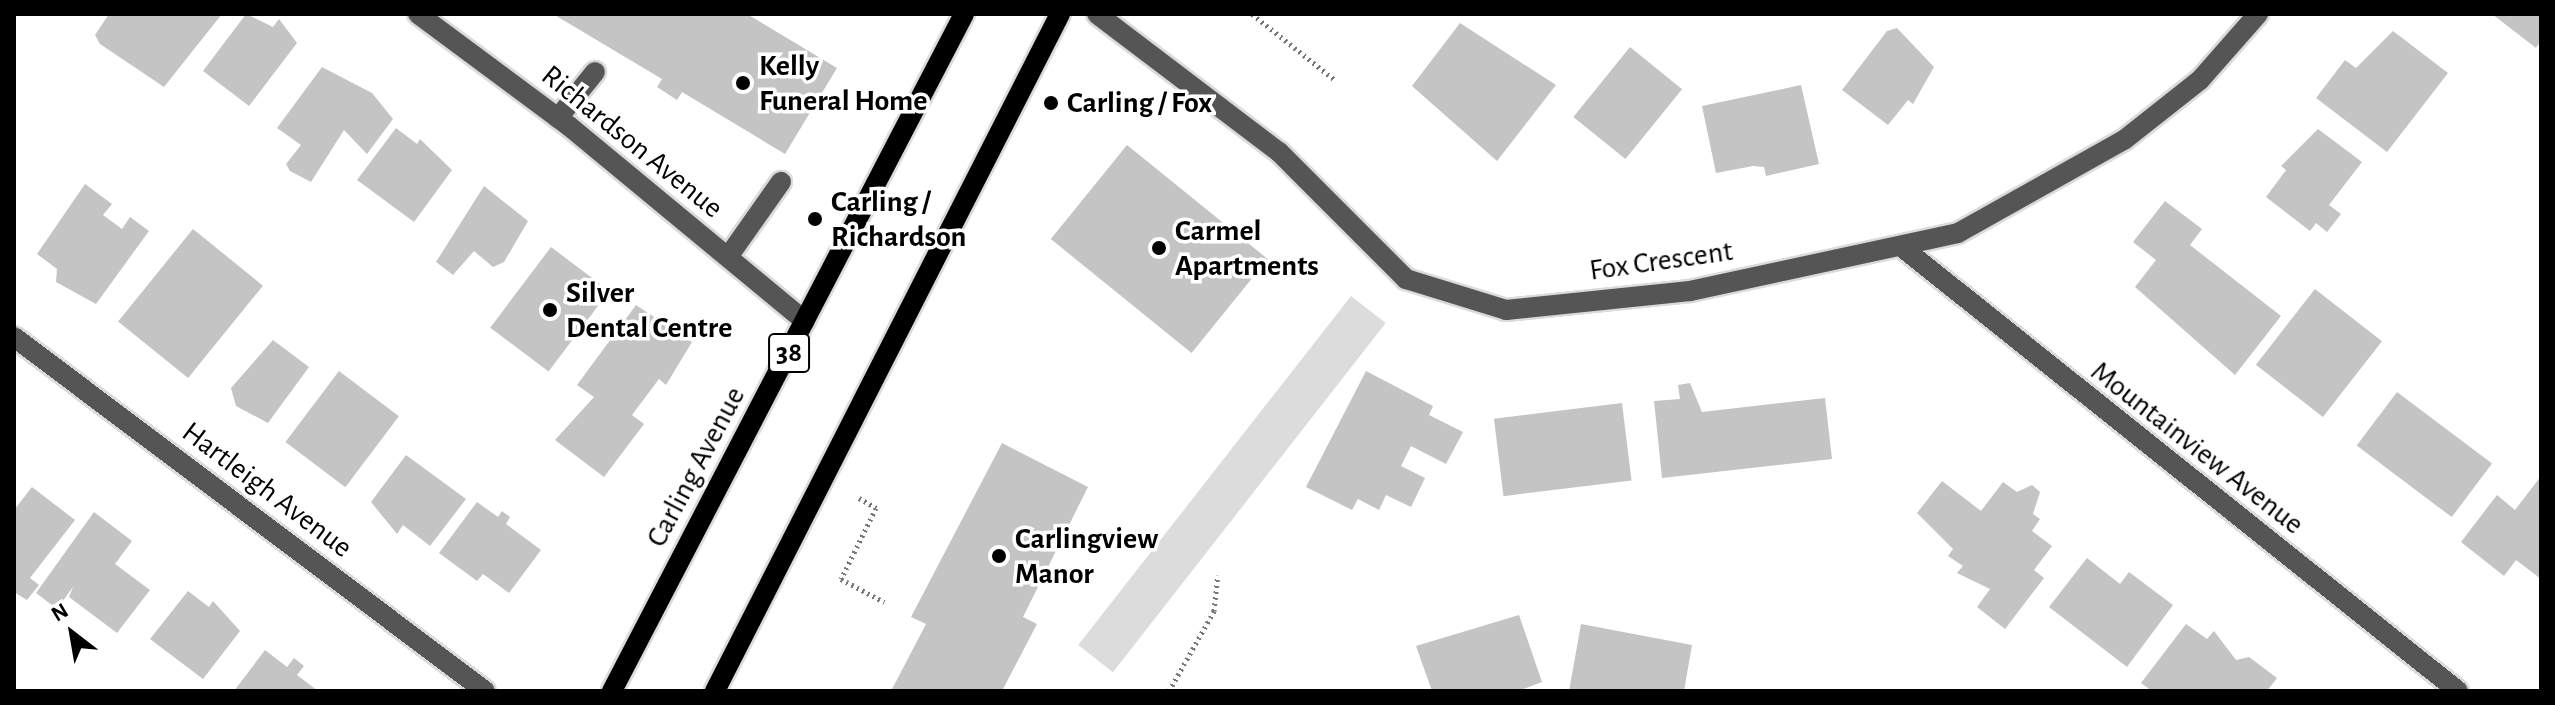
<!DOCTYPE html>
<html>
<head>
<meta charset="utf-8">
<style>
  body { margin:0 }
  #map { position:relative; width:2555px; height:705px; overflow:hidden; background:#fff; font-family:"Alegreya Sans",sans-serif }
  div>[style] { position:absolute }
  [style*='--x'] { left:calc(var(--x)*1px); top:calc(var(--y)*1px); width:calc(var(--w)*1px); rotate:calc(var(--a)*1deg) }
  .green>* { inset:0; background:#dcdcdc; transform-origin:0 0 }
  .building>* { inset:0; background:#c4c4c4; transform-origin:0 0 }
  .path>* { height:5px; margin-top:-2.5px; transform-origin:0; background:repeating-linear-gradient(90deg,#777 0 2px,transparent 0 6px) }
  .roads { filter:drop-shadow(2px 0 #dbdbdb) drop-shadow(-2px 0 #dbdbdb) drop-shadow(0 2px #dbdbdb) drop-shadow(0 -2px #dbdbdb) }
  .minor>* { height:20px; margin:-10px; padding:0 10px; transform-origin:10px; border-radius:10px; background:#555 }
  .major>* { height:20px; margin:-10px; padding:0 10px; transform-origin:10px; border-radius:10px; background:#000 }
  .dots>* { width:22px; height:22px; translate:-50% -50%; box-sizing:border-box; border:4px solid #fff; border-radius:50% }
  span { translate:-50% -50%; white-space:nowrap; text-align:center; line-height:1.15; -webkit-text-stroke:7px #fff; paint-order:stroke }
  .shield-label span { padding:2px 6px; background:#fff; border:2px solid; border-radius:6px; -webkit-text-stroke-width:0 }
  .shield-label { font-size:28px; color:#000; font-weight:700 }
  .poi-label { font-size:30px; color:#000; font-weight:700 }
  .left { translate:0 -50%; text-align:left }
  .street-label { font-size:30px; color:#000 }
  .frame { position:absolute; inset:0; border:16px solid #000; pointer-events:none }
  .north { position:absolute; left:32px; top:593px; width:80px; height:80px; -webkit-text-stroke:6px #fff; paint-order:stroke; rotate:329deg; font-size:22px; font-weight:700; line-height:32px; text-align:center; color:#000 }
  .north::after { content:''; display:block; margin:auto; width:28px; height:36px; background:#000; clip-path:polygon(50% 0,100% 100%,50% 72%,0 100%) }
</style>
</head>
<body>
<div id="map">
  <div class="green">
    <i style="left:1351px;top:296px;width:44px;height:443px;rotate:38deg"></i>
  </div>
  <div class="building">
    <i style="clip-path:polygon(109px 14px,222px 14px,164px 87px,100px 44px,95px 35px)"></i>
    <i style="clip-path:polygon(246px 14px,273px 27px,279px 19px,297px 43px,249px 106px,203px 71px)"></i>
    <i style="clip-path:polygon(553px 14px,747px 14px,837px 68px,785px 154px,682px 92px,677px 100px,657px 87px,662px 79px)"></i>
    <i style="clip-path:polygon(2492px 14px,2541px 14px,2541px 41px,2536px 48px)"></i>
    <i style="clip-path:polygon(1460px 23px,1556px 85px,1497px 161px,1412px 86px)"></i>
    <i style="clip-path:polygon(1897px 28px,1934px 67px,1913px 104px,1908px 100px,1888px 125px,1842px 90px,1887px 31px)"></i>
    <i style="clip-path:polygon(2393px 31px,2448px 73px,2387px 152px,2316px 98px,2345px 60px,2356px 68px)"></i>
    <i style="left:1630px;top:47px;width:67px;height:90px;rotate:39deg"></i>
    <i style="clip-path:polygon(322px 67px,372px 93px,393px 119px,367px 154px,344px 130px,311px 182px,290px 171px,286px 164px,301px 145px,277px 128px)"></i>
    <i style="clip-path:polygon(1801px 85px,1819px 164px,1766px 176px,1764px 167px,1753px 166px,1716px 173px,1702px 106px)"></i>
    <i style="clip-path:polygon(396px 128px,417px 144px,420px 139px,452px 170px,414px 222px,357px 180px)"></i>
    <i style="clip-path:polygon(2318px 129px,2362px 162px,2329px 205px,2341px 214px,2327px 232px,2316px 223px,2310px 231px,2266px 197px,2286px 170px,2281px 166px)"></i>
    <i style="left:1127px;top:145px;width:181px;height:121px;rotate:39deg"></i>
    <i style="clip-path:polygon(85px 184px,112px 204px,103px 215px,122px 229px,130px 217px,149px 231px,96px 304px,56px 282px,57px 269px,37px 254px)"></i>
    <i style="clip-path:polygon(484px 186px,528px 221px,504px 262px,493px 267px,474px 251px,453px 275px,436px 262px)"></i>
    <i style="clip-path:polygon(2165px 201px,2202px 229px,2190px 245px,2281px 316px,2235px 375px,2135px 287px,2156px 260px,2133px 242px)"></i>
    <i style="left:193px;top:229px;width:90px;height:119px;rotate:39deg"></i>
    <i style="left:551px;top:247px;width:73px;height:101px;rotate:37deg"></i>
    <i style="left:2315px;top:289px;width:85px;height:96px;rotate:38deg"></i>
    <i style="clip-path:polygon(636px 305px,692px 342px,666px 385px,659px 379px,632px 415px,644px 424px,604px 477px,555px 440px,594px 397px,577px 385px)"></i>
    <i style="clip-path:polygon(273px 340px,309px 367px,268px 423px,236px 406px,231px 388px)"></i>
    <i style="left:339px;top:371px;width:75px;height:89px;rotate:37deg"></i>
    <i style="clip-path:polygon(1366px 371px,1433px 406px,1429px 415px,1463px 432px,1446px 464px,1411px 446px,1401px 466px,1425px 478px,1411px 507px,1386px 495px,1379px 510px,1358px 499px,1352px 510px,1306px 487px)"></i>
    <i style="clip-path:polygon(1690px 383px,1702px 412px,1825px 398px,1832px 459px,1662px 478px,1654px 401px,1680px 399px,1678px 385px)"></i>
    <i style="left:2397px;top:392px;width:119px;height:67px;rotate:37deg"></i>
    <i style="left:1622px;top:403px;width:78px;height:129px;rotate:83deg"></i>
    <i style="clip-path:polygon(1002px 443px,1088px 487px,1023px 617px,1037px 624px,1002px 691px,891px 691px,926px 624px,911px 617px)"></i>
    <i style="clip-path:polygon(406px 455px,466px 499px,430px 546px,403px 525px,397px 534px,371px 502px)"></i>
    <i style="clip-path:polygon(2541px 476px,2541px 579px,2516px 560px,2504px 576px,2461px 542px,2497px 495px,2515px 510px)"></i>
    <i style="clip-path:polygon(1942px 481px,1981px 511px,2003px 482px,2017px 492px,2032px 485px,2040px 492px,2033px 514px,2040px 519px,2032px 531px,2052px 546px,2034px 570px,2044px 578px,2005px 629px,1977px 607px,1990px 589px,1957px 573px,1963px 566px,1948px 556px,1953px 549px,1917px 513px)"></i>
    <i style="clip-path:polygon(32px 487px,75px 520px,30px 578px,39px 585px,27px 600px,14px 592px,14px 510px)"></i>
    <i style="clip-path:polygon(477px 502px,498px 517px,502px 511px,510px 517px,506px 524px,541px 550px,509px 593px,483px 574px,477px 581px,439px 553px)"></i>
    <i style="clip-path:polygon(94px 512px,132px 541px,115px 564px,150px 590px,117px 633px,69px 597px,73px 587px,57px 609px,36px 593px)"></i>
    <i style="clip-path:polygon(2087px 558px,2120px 584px,2129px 572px,2173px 605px,2127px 667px,2049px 607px)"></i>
    <i style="clip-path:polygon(188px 591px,209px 607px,213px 601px,240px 631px,203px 679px,150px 639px)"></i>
    <i style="clip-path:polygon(1519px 615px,1542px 682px,1518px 691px,1432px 691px,1416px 646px)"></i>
    <i style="clip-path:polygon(1581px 624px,1692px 645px,1684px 691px,1569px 691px)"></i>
    <i style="clip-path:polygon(2186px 624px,2207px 639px,2214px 631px,2236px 660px,2249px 657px,2277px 678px,2267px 691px,2152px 691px,2141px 683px)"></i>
    <i style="clip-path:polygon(265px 650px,287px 667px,294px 658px,304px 666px,297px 675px,318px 691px,234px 691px)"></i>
  </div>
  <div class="path">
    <i style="--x:1252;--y:14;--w:106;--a:38.5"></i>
    <i style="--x:859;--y:498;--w:20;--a:30"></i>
    <i style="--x:876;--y:508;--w:79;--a:116.2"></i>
    <i style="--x:841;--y:579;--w:49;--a:28.1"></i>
    <i style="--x:1169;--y:691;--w:92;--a:-60.6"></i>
    <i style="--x:1214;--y:611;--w:36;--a:-84"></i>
  </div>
  <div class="roads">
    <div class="minor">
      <i style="--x:418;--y:14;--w:188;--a:36.6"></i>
      <i style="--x:569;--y:126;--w:306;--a:39.6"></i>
      <i style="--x:1097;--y:14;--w:228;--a:37.2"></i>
      <i style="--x:1279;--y:152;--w:180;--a:45"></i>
      <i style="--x:1406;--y:279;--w:105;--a:17.2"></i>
      <i style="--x:1506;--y:310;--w:185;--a:-5.9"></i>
      <i style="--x:1690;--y:291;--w:274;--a:-12.2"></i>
      <i style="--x:1958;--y:233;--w:190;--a:-29.3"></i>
      <i style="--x:2124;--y:140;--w:97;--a:-38.3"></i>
      <i style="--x:2200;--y:80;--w:88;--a:-48.7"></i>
      <i style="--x:558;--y:118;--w:59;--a:-51.2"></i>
      <i style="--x:1903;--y:248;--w:710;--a:38.6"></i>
      <i style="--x:728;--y:257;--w:92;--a:-54.8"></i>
      <i style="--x:14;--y:337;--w:589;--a:36.93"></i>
    </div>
    <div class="major">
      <i style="--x:612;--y:691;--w:763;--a:-62.53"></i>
      <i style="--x:715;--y:691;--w:760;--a:-63"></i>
    </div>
  </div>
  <div class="dots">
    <i style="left:743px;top:83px;background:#000"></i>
    <i style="left:1051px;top:103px;background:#000"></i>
    <i style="left:815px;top:219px;background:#000"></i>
    <i style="left:1159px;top:248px;background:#000"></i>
    <i style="left:550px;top:310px;background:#000"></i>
    <i style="left:999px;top:556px;background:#000"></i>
  </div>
  <div class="shield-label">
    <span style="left:789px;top:353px">38</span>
  </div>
  <div class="poi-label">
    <span class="left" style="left:759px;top:83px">Kelly<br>Funeral Home</span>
    <span class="left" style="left:1067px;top:103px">Carling / Fox</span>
    <span class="left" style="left:831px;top:219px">Carling /<br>Richardson</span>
    <span class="left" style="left:1175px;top:248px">Carmel<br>Apartments</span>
    <span class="left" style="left:566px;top:310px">Silver<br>Dental Centre</span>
    <span class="left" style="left:1015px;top:556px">Carlingview<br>Manor</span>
  </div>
  <div class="street-label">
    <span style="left:632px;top:142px;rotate:39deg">Richardson Avenue</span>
    <span style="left:1661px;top:261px;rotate:-8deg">Fox Crescent</span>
    <span style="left:2197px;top:448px;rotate:38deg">Mountainview Avenue</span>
    <span style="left:696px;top:467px;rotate:-62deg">Carling Avenue</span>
    <span style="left:267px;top:490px;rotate:37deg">Hartleigh Avenue</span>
  </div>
  <div class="frame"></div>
  <div class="north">N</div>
</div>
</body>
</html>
